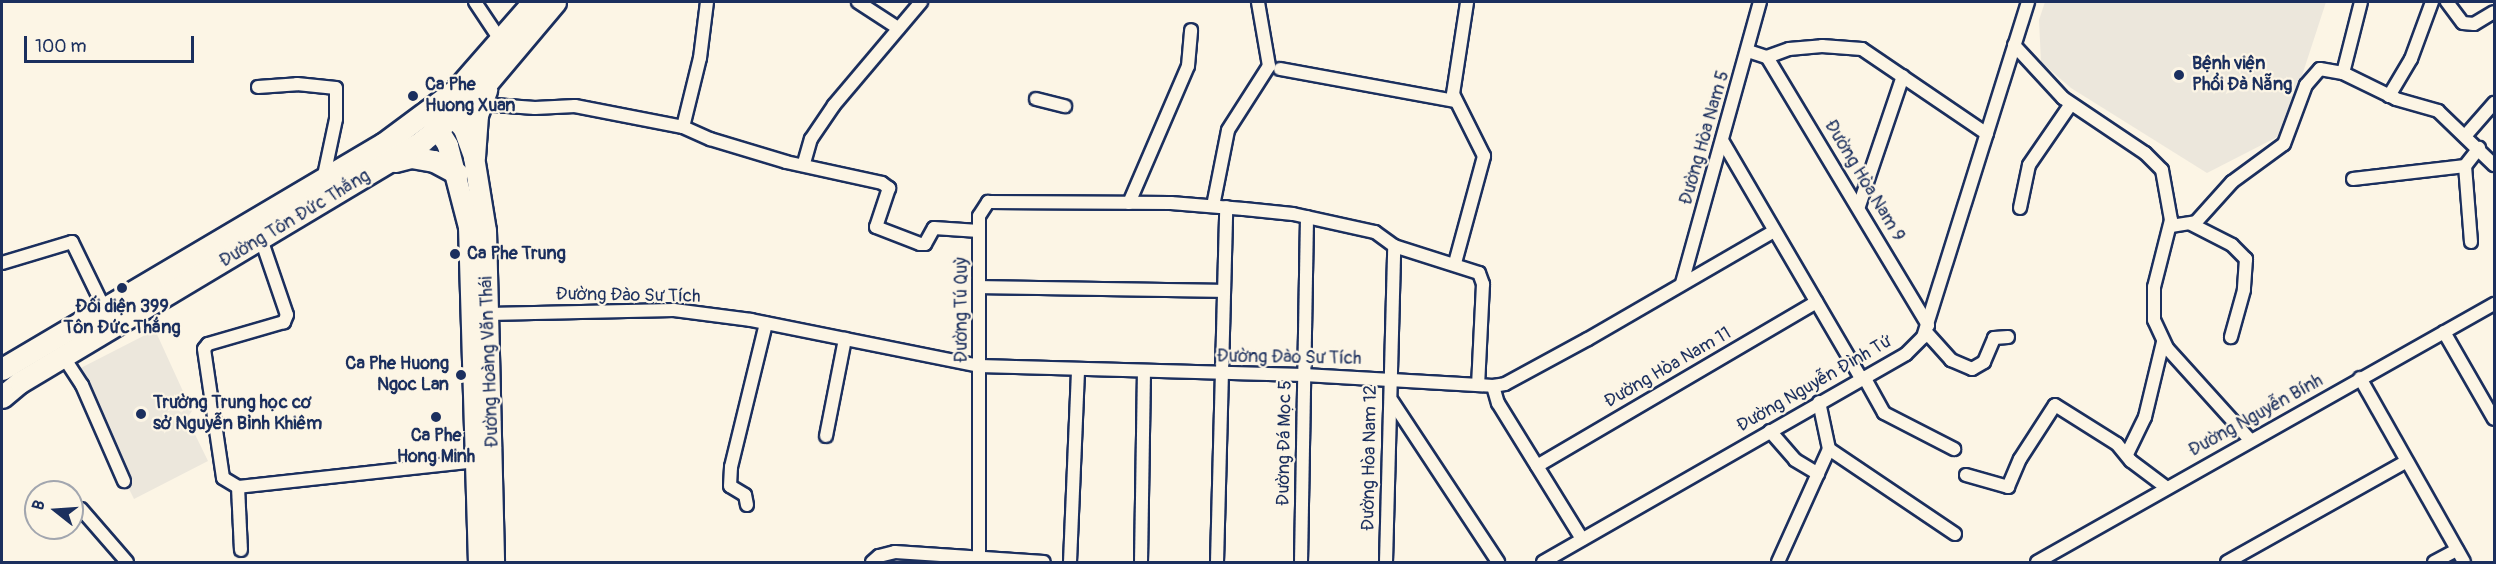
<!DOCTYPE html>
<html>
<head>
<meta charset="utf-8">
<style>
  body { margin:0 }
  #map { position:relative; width:2496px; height:564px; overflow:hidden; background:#fcf5e5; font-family:Pangolin,sans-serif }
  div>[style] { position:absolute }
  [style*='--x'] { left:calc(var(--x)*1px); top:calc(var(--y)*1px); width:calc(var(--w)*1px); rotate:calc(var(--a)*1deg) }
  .built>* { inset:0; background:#ece7dc }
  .roads { filter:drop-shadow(2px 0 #1b2f5e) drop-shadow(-2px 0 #1b2f5e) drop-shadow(0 2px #1b2f5e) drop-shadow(0 -2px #1b2f5e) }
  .minor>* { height:12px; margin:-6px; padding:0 6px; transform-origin:6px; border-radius:6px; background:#fcf5e5 }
  .primary>* { height:20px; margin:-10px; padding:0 10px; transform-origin:10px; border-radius:10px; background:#fcf5e5 }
  .trunk>* { height:21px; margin:-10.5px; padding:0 10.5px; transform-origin:10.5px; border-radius:10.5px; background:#fcf5e5 }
  .dots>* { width:16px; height:16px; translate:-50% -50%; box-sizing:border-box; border:3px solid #fcf5e5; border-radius:50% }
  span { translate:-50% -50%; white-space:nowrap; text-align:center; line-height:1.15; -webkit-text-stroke:4.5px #fcf5e5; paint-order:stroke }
  .poi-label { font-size:18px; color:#1b2f5e; font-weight:700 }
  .left { translate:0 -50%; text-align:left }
  .right { translate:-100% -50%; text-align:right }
  .street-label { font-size:18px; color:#1b2f5e }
  .frame { position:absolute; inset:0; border:3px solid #1b2f5e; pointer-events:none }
  .north { position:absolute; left:24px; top:480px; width:60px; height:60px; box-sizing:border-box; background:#fcf5e5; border:2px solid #a2a6af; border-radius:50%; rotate:287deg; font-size:16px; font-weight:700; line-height:24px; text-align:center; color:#1b2f5e }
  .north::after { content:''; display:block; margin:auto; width:21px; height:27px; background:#1b2f5e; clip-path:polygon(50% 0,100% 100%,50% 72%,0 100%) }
  .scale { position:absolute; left:24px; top:36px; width:170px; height:27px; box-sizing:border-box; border:3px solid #1b2f5e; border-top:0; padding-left:8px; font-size:18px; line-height:21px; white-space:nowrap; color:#1b2f5e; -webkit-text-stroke:4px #fcf5e5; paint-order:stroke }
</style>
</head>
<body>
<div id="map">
  <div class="built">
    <i style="clip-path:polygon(2045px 2px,2326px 2px,2283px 134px,2207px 173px,2071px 88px,2041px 62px,2039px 20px)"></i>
    <i style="clip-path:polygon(155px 330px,192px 411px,187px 418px,208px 461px,134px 499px,71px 373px)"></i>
  </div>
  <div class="roads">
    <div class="minor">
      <i style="--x:475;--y:2;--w:47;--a:56.3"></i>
      <i style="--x:858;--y:2;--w:48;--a:33"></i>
      <i style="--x:2447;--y:2;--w:26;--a:53"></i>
      <i style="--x:2463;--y:23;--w:11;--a:5"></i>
      <i style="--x:2474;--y:24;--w:23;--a:-31"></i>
      <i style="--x:2014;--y:45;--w:72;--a:47.2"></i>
      <i style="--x:2063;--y:98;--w:99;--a:33.9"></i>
      <i style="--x:2145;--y:153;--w:24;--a:45"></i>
      <i style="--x:2162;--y:170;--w:51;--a:79.8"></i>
      <i style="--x:2171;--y:220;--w:69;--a:104.2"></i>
      <i style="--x:2154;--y:287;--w:33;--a:90"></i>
      <i style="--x:2154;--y:320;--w:31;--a:65"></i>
      <i style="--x:2167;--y:348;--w:124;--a:47.9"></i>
      <i style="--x:1748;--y:51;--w:20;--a:18"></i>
      <i style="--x:1767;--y:57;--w:23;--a:-20"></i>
      <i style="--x:1789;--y:49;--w:33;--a:-5"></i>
      <i style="--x:1822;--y:46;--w:40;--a:4.3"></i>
      <i style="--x:1862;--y:49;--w:151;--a:34.2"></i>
      <i style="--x:1767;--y:57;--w:313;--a:59"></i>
      <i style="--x:1280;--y:69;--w:178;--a:10.4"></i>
      <i style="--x:2343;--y:73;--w:73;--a:-75.8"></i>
      <i style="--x:258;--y:87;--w:39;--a:-4"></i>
      <i style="--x:297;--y:84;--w:39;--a:6"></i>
      <i style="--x:336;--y:88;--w:31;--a:90"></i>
      <i style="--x:336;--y:119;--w:62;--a:102"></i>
      <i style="--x:2389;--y:96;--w:43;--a:-59.3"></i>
      <i style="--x:2411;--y:59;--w:61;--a:-69.8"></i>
      <i style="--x:1036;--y:99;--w:30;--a:14"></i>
      <i style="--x:480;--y:104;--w:55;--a:4.2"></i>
      <i style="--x:535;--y:108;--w:40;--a:-2.9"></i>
      <i style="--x:575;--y:106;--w:110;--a:11"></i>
      <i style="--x:683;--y:127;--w:30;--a:24"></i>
      <i style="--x:710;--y:139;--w:79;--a:16.8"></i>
      <i style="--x:786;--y:162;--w:98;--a:12.3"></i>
      <i style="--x:882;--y:183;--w:9;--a:36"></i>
      <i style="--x:889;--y:188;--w:41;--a:108.4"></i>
      <i style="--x:876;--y:227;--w:47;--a:21.1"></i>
      <i style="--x:920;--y:244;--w:5;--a:0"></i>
      <i style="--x:925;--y:244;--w:18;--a:-61"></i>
      <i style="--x:934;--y:228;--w:45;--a:3.8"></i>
      <i style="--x:683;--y:127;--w:71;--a:-76.2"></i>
      <i style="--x:700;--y:58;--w:56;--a:-82.9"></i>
      <i style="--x:2466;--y:135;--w:43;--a:-48.8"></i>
      <i style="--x:1723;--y:142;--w:273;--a:59.7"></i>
      <i style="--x:804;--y:163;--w:25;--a:-74"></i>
      <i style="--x:811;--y:139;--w:41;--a:-55.9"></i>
      <i style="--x:834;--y:105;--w:135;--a:-49.8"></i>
      <i style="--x:2353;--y:179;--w:113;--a:-6.6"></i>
      <i style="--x:1129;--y:203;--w:149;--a:-66.7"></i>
      <i style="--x:1188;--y:66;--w:36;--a:-85"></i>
      <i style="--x:1213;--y:206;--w:77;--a:-78.8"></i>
      <i style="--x:1228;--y:130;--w:76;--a:-57.4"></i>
      <i style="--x:1269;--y:66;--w:65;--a:-99.8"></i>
      <i style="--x:1859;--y:206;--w:137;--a:-71.3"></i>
      <i style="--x:2020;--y:208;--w:44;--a:-78.2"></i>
      <i style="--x:2029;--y:165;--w:74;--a:-55.5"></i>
      <i style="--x:2191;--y:224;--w:46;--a:27.1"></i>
      <i style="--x:2232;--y:245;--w:20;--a:45"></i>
      <i style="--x:2246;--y:259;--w:31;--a:94"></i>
      <i style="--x:2244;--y:290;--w:49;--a:105.5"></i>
      <i style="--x:2171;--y:226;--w:25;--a:-9"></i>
      <i style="--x:2196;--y:222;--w:54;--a:-48"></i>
      <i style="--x:2232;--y:182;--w:64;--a:-36.2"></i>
      <i style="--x:2284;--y:144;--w:63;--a:-69.6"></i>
      <i style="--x:2306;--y:85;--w:21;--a:-49"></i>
      <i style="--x:2320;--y:69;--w:23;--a:10"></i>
      <i style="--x:2343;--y:73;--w:59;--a:26.1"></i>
      <i style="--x:2396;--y:99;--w:44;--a:15.9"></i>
      <i style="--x:2438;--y:111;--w:78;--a:44"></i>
      <i style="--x:261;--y:239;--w:80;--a:71.1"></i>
      <i style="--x:287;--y:315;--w:8;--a:113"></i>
      <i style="--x:284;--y:322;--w:79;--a:163.9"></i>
      <i style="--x:208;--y:344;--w:6;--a:129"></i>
      <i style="--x:204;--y:349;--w:130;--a:81.6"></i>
      <i style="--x:223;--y:478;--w:17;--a:31"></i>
      <i style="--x:238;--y:487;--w:241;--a:-6.2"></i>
      <i style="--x:2471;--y:242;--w:76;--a:-94.5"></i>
      <i style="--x:2465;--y:166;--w:23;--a:-52"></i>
      <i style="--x:2;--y:263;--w:73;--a:-16.7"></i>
      <i style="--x:72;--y:242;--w:73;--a:64.1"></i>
      <i style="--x:1455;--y:263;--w:111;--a:-74.8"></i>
      <i style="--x:1484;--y:156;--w:69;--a:-116.6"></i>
      <i style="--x:1453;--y:94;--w:93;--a:-81.3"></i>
      <i style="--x:1682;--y:283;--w:292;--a:-74.5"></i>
      <i style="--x:981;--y:287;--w:243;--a:0.9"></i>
      <i style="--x:488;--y:314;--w:186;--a:-1.2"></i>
      <i style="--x:674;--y:310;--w:78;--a:7.4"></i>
      <i style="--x:751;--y:320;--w:233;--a:11.4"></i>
      <i style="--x:979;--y:366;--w:325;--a:1.6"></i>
      <i style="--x:1304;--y:375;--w:189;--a:3.3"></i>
      <i style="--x:1493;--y:386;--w:12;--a:-9"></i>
      <i style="--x:1505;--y:384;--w:94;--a:-28.5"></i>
      <i style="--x:1588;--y:339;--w:215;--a:-30.1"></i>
      <i style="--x:1926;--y:332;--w:38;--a:48"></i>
      <i style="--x:1951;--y:360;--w:23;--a:23"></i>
      <i style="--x:1972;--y:369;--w:14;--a:-30"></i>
      <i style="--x:1984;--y:362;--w:26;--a:-67"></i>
      <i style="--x:1994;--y:338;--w:14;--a:-4"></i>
      <i style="--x:2444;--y:332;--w:100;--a:60.1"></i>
      <i style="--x:63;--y:356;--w:35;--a:57"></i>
      <i style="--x:82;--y:385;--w:105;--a:66.4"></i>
      <i style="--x:1864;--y:377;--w:41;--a:60.9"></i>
      <i style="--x:1884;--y:413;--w:79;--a:27.2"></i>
      <i style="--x:2360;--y:378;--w:211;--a:60.5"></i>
      <i style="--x:1493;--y:386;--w:18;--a:74"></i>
      <i style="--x:1498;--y:403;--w:160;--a:58.3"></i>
      <i style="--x:1392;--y:401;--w:193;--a:56.6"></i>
      <i style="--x:1770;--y:431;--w:38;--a:49"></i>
      <i style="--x:1795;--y:460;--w:27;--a:31"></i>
      <i style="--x:826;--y:436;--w:99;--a:-78.9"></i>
      <i style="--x:1829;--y:449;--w:152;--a:34"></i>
      <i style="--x:2128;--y:452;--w:39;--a:-64"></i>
      <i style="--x:2145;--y:417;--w:77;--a:-76.5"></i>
      <i style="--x:1537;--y:466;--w:324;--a:-30.4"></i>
      <i style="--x:1966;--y:475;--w:44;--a:15.9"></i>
      <i style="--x:2008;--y:487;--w:30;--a:-67"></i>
      <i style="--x:2020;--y:459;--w:64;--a:-57.1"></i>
      <i style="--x:2055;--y:405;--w:73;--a:32.2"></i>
      <i style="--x:2117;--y:444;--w:22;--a:51"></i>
      <i style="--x:2131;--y:461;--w:45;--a:36.9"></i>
      <i style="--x:238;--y:487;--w:63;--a:87.3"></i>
      <i style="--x:747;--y:505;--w:10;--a:-101"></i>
      <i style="--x:745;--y:495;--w:17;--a:-149"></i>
      <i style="--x:730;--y:486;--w:19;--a:-87"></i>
      <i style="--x:731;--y:467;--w:148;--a:-76.3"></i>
      <i style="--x:81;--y:509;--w:70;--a:49"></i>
      <i style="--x:872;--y:562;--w:9;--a:-41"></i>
      <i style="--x:879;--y:556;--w:16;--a:-14"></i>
      <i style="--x:895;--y:552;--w:149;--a:3.8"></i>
      <i style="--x:979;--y:562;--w:346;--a:-90"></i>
      <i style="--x:979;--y:216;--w:17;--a:-57"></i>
      <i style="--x:988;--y:202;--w:183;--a:0.3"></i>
      <i style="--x:1171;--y:203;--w:73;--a:4.7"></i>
      <i style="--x:1244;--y:209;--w:49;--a:5.8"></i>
      <i style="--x:1293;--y:214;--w:84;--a:12.4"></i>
      <i style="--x:1375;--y:232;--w:24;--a:36"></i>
      <i style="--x:1394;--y:246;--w:89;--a:17.6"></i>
      <i style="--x:1479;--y:273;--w:12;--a:70"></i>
      <i style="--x:1483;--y:284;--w:101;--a:92.8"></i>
      <i style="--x:1070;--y:562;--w:191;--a:-87.6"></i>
      <i style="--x:1141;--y:562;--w:189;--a:-89.1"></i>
      <i style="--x:1217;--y:562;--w:355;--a:-88.5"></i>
      <i style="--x:1301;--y:562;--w:345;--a:-89"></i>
      <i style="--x:1386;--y:562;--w:316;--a:-88.5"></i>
      <i style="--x:1543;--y:562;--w:418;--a:-29.8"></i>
      <i style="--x:1906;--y:354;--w:24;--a:-45"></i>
      <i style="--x:1923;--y:337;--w:351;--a:-72.6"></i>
      <i style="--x:1778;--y:562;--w:124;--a:-65.7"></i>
      <i style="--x:1829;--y:449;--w:48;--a:-102"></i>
      <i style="--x:2037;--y:562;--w:525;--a:-29.45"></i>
      <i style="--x:2227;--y:562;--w:206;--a:-29.3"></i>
      <i style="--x:2434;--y:562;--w:26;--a:-28"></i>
    </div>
    <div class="primary">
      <i style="--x:443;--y:104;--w:33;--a:50"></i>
      <i style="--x:464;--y:129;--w:30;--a:70"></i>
      <i style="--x:474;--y:157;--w:75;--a:80.8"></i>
      <i style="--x:486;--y:231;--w:331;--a:88.6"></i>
      <i style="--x:429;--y:115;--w:36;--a:58"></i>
      <i style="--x:448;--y:146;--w:84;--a:75.5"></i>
      <i style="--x:469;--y:227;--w:335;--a:88.3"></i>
    </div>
    <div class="trunk">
      <i style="--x:474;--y:157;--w:42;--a:-85.9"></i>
      <i style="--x:477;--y:115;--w:27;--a:-70"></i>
      <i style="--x:395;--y:161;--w:16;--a:-14"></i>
      <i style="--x:411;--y:157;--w:23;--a:10"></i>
      <i style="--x:434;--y:161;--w:26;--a:28"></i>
      <i style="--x:2;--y:369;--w:442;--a:-30.6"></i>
      <i style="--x:383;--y:144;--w:94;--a:-36.7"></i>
      <i style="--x:458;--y:88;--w:114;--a:-48.9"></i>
      <i style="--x:2;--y:397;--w:23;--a:-40"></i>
      <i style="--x:20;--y:382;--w:469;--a:-30.9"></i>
      <i style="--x:422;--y:141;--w:61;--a:-38.4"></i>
      <i style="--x:470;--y:103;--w:132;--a:-49.9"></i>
    </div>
  </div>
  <div class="dots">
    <i style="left:2179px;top:75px;background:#1b2f5e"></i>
    <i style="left:413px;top:96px;background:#1b2f5e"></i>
    <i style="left:455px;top:254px;background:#1b2f5e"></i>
    <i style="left:122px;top:288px;background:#1b2f5e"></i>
    <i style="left:461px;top:375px;background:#1b2f5e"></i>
    <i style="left:141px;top:414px;background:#1b2f5e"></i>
    <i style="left:436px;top:417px;background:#1b2f5e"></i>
  </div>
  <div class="poi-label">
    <span class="left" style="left:2192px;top:75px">Bệnh viện<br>Phổi Đà Nẵng</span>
    <span class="left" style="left:425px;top:96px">Ca Phe<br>Huong Xuan</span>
    <span class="left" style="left:467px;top:254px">Ca Phe Trung</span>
    <span style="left:122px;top:318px">Đối diện 399<br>Tôn Đức Thắng</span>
    <span class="right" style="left:449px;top:375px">Ca Phe Huong<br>Ngoc Lan</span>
    <span class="left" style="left:153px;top:414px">Trường Trung học cơ<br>sở Nguyễn Bỉnh Khiêm</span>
    <span style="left:436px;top:447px">Ca Phe<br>Hong Minh</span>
  </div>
  <div class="street-label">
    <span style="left:1705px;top:138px;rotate:-74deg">Đường Hòa Nam 5</span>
    <span style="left:1864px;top:181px;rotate:59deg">Đường Hòa Nam 9</span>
    <span style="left:295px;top:219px;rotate:-31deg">Đường Tôn Đức Thắng</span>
    <span style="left:628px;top:296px;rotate:1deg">Đường Đào Sư Tích</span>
    <span style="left:962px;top:310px;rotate:-90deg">Đường Tú Quỳ</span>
    <span style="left:1289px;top:358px;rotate:1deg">Đường Đào Sư Tích</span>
    <span style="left:490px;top:362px;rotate:-92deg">Đường Hoàng Văn Thái</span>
    <span style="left:1668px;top:368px;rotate:-30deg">Đường Hòa Nam 11</span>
    <span style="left:1815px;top:384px;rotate:-30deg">Đường Nguyễn Đình Tứ</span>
    <span style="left:2256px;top:416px;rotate:-29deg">Đường Nguyễn Bính</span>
    <span style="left:1285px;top:443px;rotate:-89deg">Đường Đá Mọc 5</span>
    <span style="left:1370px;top:458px;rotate:-89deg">Đường Hòa Nam 12</span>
  </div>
  <div class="frame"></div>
  <div class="north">B</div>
  <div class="scale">100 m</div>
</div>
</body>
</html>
